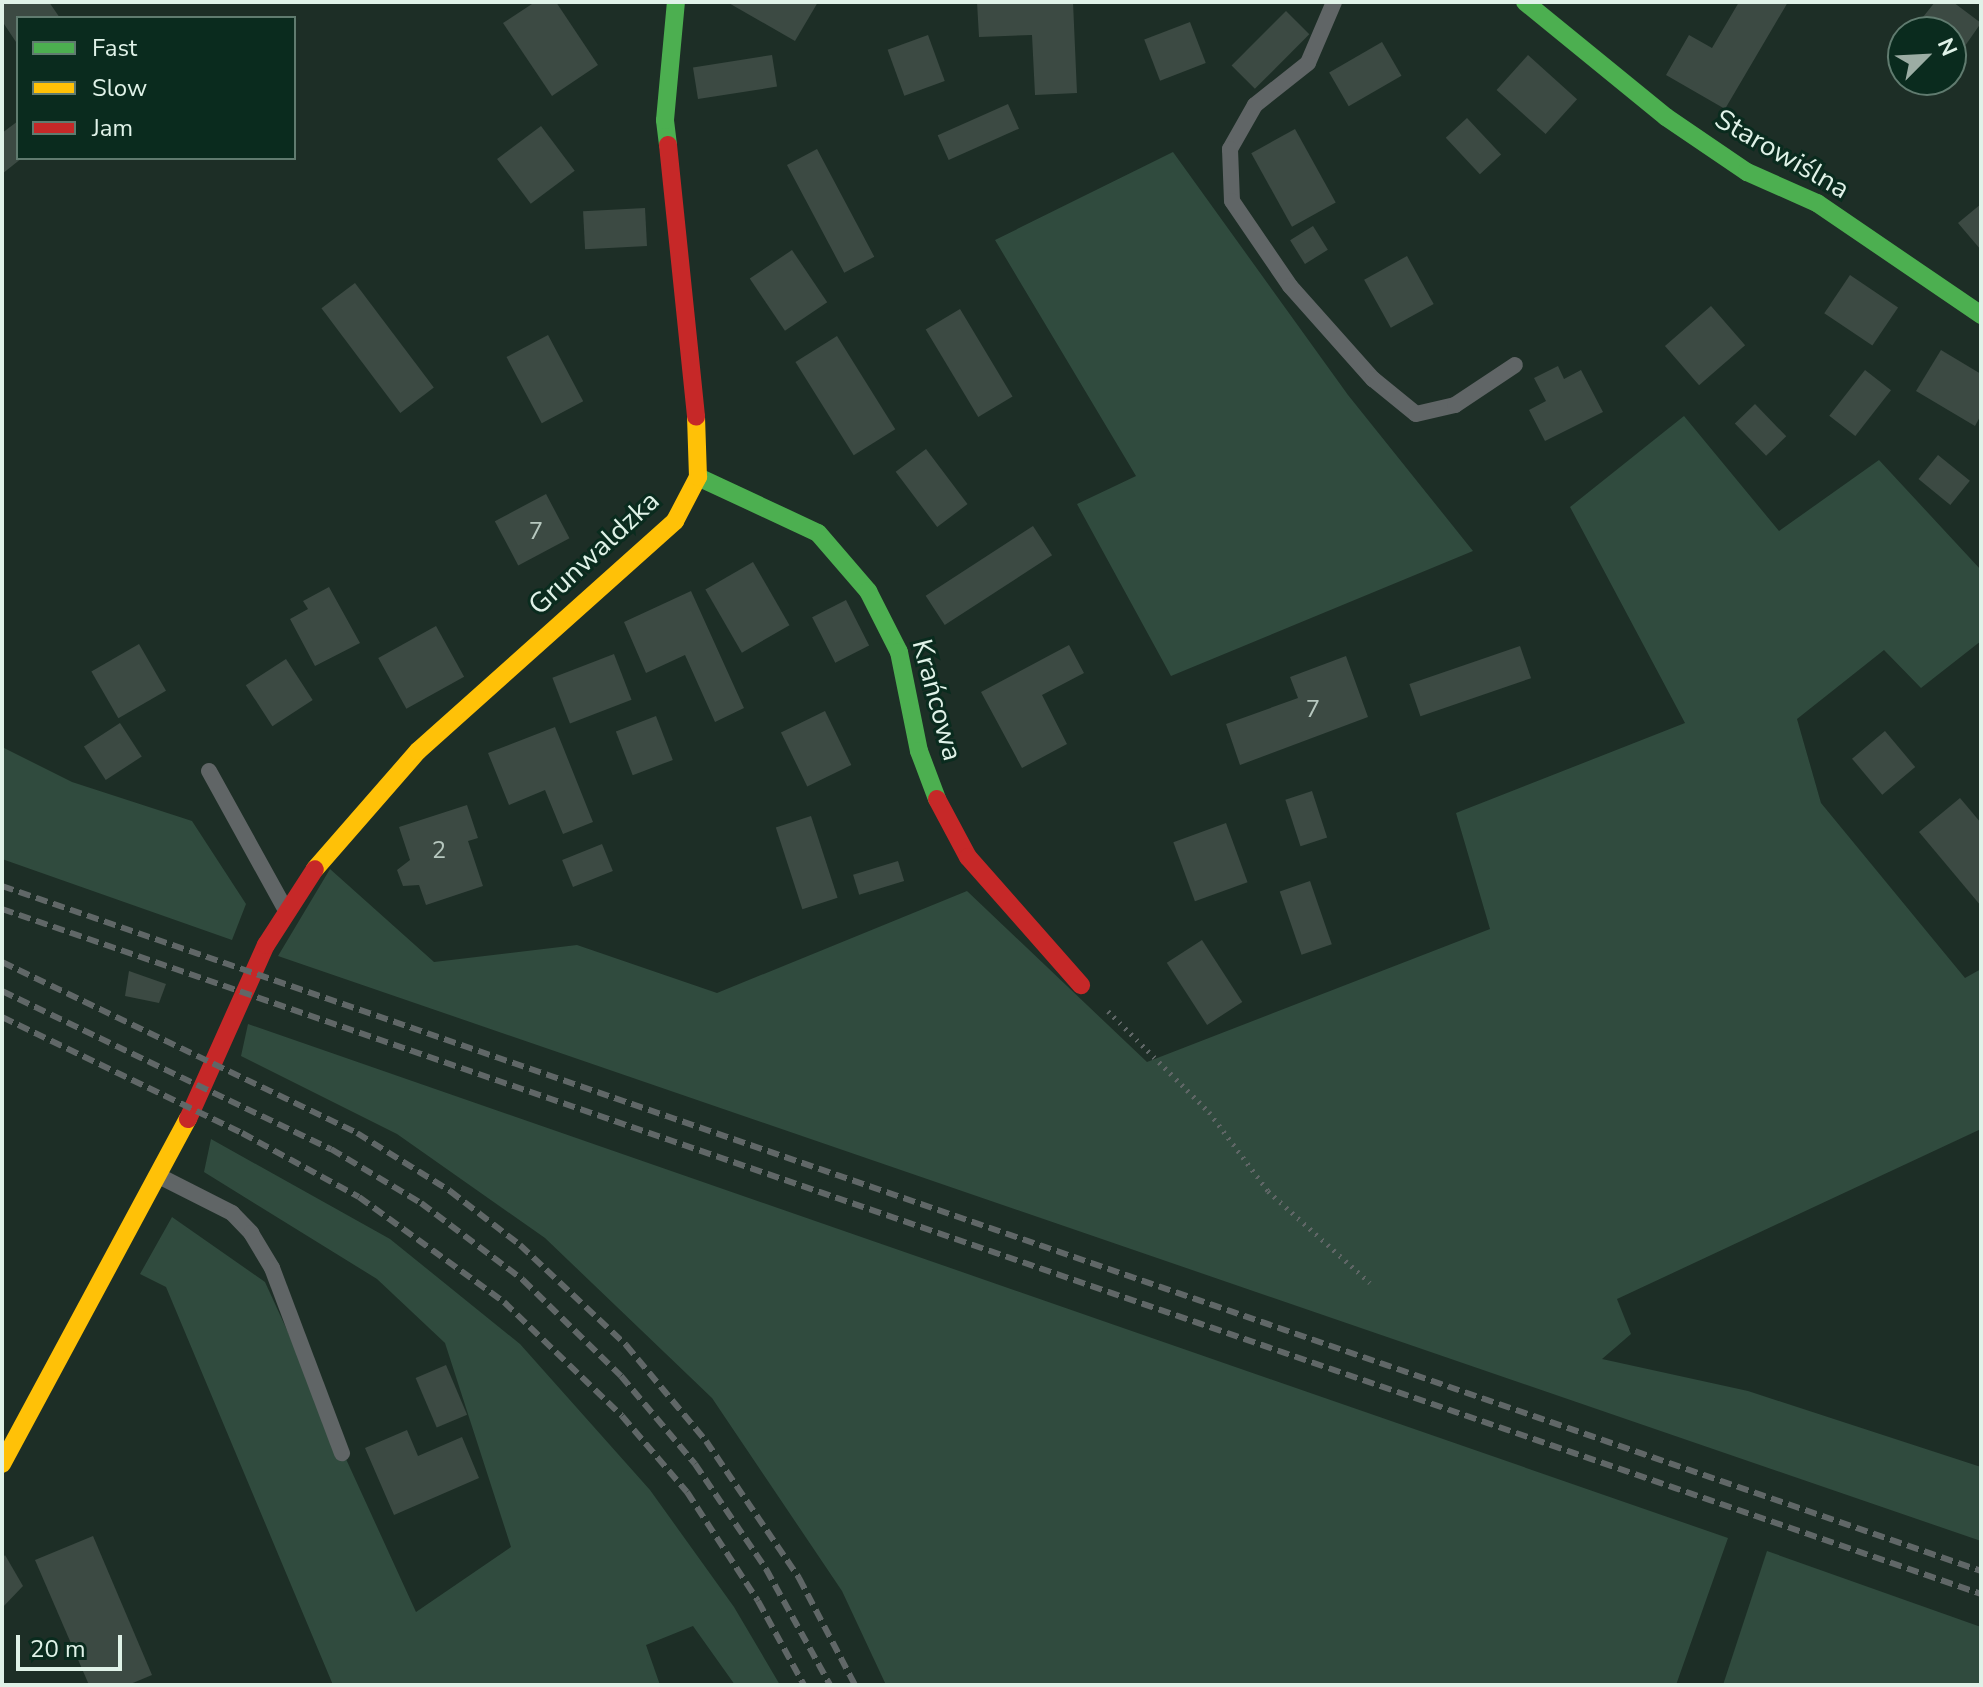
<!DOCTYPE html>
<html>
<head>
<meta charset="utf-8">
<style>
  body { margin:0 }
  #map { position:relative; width:1983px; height:1687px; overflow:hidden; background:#1d2e26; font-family:"Nunito Sans",sans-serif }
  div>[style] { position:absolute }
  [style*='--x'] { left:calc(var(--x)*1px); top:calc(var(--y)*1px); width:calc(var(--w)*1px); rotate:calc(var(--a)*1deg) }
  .green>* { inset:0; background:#304b3e }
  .building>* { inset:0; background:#3c4a43; transform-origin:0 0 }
  .path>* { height:5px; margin-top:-2.5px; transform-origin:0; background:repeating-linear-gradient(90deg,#5f6666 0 2px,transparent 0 8px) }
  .lane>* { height:16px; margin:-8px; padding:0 8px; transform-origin:8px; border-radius:8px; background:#606566 }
  .fast>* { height:18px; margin:-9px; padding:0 9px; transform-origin:9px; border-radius:9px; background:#4caf50 }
  .slow>* { height:18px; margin:-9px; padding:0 9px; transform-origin:9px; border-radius:9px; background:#ffc107 }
  .jam>* { height:18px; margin:-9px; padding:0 9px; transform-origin:9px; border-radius:9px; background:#c62828 }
  .rail>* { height:6px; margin-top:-3px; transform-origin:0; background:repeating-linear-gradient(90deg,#606767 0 12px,transparent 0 18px) }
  span { translate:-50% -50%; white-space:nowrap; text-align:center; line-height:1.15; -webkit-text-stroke:6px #0a2b1e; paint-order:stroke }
  .number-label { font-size:24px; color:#b7c8bf }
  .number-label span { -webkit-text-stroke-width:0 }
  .street-label { font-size:28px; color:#e0f2e8 }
  .frame { position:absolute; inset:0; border:4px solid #e0f2e8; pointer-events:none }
  .legend { position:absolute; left:16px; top:16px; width:280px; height:144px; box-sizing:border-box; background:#0a2b1e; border:2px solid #607b6f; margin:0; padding:10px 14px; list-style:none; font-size:24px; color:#e0f2e8 }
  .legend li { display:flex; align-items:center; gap:16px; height:40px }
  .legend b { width:40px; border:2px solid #607b6f }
  .north { position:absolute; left:1887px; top:16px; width:80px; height:80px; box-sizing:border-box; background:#0a2b1e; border:2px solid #607b6f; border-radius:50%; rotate:66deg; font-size:22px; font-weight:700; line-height:32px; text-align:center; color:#e0f2e8 }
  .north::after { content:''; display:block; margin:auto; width:28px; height:36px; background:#9cada4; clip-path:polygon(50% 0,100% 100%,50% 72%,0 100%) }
  .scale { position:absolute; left:16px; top:1635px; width:106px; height:36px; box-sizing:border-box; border:4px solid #e0f2e8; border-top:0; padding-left:10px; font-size:24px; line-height:28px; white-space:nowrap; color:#e0f2e8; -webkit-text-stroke:6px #0a2b1e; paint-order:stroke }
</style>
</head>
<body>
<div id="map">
  <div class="green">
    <i style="clip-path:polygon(1173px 152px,1348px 395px,1473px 551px,1171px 676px,1077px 504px,1136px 476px,995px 240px)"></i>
    <i style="clip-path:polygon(1684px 416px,1779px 531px,1879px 460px,1981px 570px,1981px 641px,1921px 688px,1884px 650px,1797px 719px,1821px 803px,1965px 978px,1981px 969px,1981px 1129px,1617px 1299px,1631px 1334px,1602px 1359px,1748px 1391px,1981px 1467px,1981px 1541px,278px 956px,330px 869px,434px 962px,577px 945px,717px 993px,967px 891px,1147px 1062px,1490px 929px,1456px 813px,1685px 723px,1570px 507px)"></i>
    <i style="clip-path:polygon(2px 747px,72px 782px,192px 821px,246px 904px,232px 940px,2px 859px)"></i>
    <i style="clip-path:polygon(248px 1024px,1728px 1538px,1676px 1685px,886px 1685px,842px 1591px,712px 1398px,545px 1238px,397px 1134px,241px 1056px)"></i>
    <i style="clip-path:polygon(211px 1139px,390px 1239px,520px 1344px,650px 1490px,734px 1607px,780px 1685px,735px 1685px,693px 1626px,646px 1645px,660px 1685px,333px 1685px,166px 1287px,140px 1274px,172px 1217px,265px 1282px,416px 1612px,511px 1547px,445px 1343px,377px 1279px,204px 1172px)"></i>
    <i style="clip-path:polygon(1767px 1551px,1981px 1627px,1981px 1685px,1723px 1685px)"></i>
  </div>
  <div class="building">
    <i style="clip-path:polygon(2px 2px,49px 2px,60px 18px,18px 18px,18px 45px,2px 21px)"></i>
    <i style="clip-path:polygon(535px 2px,556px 2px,598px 65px,552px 96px,503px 23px)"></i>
    <i style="clip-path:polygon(727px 2px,818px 2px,795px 41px)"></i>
    <i style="clip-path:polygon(977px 2px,1073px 2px,1077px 93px,1035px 95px,1032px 35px,979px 37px)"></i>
    <i style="clip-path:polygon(1739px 2px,1788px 2px,1725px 109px,1666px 75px,1689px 35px,1712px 48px)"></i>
    <i style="clip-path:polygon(1935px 2px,1953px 2px,1981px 23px,1951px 66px,1951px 32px,1911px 32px)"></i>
    <i style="left:1286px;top:11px;width:33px;height:77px;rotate:45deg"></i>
    <i style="left:1190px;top:22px;width:44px;height:49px;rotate:69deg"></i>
    <i style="left:928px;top:35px;width:49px;height:43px;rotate:70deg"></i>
    <i style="left:1382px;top:42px;width:39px;height:61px;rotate:60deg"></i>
    <i style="left:772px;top:55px;width:32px;height:80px;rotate:81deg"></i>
    <i style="left:1528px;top:55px;width:66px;height:47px;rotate:42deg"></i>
    <i style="left:1008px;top:104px;width:27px;height:77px;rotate:66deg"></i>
    <i style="left:1467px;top:118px;width:50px;height:29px;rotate:47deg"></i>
    <i style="clip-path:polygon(18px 121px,18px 158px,22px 158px,2px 174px,2px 133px)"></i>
    <i style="left:541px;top:126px;width:56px;height:55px;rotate:53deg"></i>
    <i style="left:1295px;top:129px;width:84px;height:50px;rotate:61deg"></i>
    <i style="left:817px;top:149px;width:122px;height:34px;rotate:62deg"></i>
    <i style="clip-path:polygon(1981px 204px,1981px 250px,1958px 223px)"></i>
    <i style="left:645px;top:208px;width:38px;height:62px;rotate:87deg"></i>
    <i style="left:1313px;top:226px;width:28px;height:27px;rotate:58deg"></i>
    <i style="left:792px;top:250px;width:63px;height:51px;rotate:56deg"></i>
    <i style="left:1407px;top:256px;width:55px;height:49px;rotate:61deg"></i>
    <i style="left:1850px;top:275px;width:58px;height:46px;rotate:34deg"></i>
    <i style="left:355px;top:283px;width:131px;height:42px;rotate:53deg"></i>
    <i style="left:1711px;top:306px;width:52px;height:61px;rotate:49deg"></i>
    <i style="left:960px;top:309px;width:102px;height:40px;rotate:59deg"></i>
    <i style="left:548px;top:335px;width:75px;height:47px;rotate:62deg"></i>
    <i style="left:837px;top:336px;width:110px;height:49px;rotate:58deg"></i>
    <i style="clip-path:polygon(1941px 350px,1981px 374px,1981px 415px,1975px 426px,1916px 391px)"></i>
    <i style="clip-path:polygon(1558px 366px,1564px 379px,1581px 370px,1603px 412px,1545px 441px,1529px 410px,1546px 401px,1534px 378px)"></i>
    <i style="left:1865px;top:370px;width:33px;height:58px;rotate:38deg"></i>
    <i style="left:1755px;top:404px;width:45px;height:28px;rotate:46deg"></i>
    <i style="left:926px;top:449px;width:69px;height:38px;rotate:53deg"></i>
    <i style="left:1938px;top:455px;width:41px;height:31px;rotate:39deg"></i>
    <i style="left:546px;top:494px;width:50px;height:58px;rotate:62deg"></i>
    <i style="left:1033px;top:526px;width:35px;height:128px;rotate:57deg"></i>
    <i style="left:753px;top:562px;width:73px;height:55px;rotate:60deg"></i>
    <i style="clip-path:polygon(329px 587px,360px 643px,315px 666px,290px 619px,308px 609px,303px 601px)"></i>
    <i style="clip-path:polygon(691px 591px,744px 708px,715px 722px,685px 655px,646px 673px,624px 622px)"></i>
    <i style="left:846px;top:600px;width:51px;height:38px;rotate:63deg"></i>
    <i style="left:436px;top:626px;width:58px;height:66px;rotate:61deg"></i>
    <i style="left:139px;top:644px;width:54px;height:55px;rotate:60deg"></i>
    <i style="clip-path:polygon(1069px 645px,1084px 673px,1042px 695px,1067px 744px,1022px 768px,981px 692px)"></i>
    <i style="left:1520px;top:646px;width:34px;height:117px;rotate:71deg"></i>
    <i style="left:614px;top:654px;width:49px;height:66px;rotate:69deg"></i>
    <i style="clip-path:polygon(1346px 656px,1368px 717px,1240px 765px,1226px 724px,1298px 698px,1290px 677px)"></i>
    <i style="left:286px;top:659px;width:49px;height:48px;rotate:57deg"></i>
    <i style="left:825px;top:711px;width:60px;height:49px;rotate:64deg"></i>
    <i style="left:656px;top:716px;width:47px;height:43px;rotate:69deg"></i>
    <i style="left:120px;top:723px;width:40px;height:43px;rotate:57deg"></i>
    <i style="clip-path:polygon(555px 727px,593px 822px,563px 834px,545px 790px,509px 805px,488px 753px)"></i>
    <i style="left:1885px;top:731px;width:47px;height:43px;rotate:50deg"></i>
    <i style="left:1312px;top:791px;width:49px;height:28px;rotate:72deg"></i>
    <i style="clip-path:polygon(1960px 798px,1981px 823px,1981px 906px,1919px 832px)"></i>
    <i style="clip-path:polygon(467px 805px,478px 838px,468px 841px,483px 886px,426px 905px,419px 885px,403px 886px,397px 870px,410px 860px,399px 827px)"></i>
    <i style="left:811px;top:816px;width:86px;height:37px;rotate:72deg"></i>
    <i style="left:1226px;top:823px;width:63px;height:56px;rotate:70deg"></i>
    <i style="left:602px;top:844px;width:29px;height:43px;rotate:68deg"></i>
    <i style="left:898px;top:861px;width:21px;height:47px;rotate:73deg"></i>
    <i style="left:1310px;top:881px;width:67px;height:32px;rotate:71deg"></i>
    <i style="left:1202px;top:940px;width:74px;height:42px;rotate:57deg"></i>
    <i style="clip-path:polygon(129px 971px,166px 984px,159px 1003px,125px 996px)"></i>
    <i style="left:446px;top:1365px;width:54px;height:33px;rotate:67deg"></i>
    <i style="clip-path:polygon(407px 1430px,418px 1456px,462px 1437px,479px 1478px,394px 1515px,365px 1448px)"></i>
    <i style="clip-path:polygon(93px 1536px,152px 1675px,128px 1685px,89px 1685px,35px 1560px)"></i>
    <i style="clip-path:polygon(5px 1555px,23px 1586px,2px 1608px,2px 1559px)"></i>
  </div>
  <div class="path">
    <i style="--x:1108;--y:1011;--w:143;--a:45"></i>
    <i style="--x:1209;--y:1112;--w:99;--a:53.2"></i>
    <i style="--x:1268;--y:1191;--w:137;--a:42"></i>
  </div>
  <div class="lane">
    <i style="--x:1334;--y:2;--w:66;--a:113.1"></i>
    <i style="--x:1308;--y:63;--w:68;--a:141.6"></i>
    <i style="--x:1255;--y:105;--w:51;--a:119.6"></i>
    <i style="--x:1230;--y:149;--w:52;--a:87.8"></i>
    <i style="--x:1232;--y:201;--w:103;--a:55.7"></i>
    <i style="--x:1290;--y:286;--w:125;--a:48.3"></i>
    <i style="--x:1373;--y:379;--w:55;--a:39.1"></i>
    <i style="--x:1416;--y:414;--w:40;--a:-13"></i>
    <i style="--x:1455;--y:405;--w:72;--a:-33.7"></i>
    <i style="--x:209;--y:771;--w:155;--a:61.1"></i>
    <i style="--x:161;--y:1177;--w:80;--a:26.9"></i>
    <i style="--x:232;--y:1213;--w:28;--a:46"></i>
    <i style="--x:251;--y:1233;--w:41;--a:59"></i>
    <i style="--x:272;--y:1268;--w:198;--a:69.3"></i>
  </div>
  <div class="fast">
    <i style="--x:1525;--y:2;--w:182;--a:39.2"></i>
    <i style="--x:1666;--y:117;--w:98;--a:34.2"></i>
    <i style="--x:1747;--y:172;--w:77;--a:23.9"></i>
    <i style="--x:1817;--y:203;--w:199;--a:34.3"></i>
    <i style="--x:668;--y:145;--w:25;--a:-97"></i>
    <i style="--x:665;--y:120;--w:119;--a:-84.7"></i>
    <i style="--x:698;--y:477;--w:132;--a:25"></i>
    <i style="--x:818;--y:533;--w:77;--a:49.2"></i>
    <i style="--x:868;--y:591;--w:68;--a:63.1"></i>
    <i style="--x:899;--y:652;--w:101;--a:78.6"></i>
    <i style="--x:919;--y:751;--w:51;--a:69.4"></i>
  </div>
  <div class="slow">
    <i style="--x:315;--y:869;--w:157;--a:-48.9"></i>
    <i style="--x:418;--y:751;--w:345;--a:-41.8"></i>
    <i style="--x:675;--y:521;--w:50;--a:-62.4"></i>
    <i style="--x:698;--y:477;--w:60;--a:-91.9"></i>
    <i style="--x:2;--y:1464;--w:392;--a:-61.7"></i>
  </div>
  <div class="jam">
    <i style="--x:668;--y:145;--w:273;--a:84.1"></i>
    <i style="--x:937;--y:799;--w:66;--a:61.9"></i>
    <i style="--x:968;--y:857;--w:171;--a:48.6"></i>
    <i style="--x:188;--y:1119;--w:191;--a:-65.9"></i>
    <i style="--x:266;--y:945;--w:90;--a:-57.2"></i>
  </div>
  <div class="rail">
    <i style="--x:2;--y:886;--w:2094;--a:19.09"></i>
    <i style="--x:2;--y:909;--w:2094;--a:19.09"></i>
    <i style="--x:2;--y:962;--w:394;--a:25.7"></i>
    <i style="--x:357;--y:1133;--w:110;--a:31.9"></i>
    <i style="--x:450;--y:1191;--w:88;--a:37.6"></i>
    <i style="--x:520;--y:1245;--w:146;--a:43.3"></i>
    <i style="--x:626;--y:1345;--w:125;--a:50.2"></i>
    <i style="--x:706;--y:1441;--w:166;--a:55.8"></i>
    <i style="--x:799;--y:1578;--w:121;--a:62.4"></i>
    <i style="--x:2;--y:991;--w:365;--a:25.7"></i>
    <i style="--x:331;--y:1149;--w:105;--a:31"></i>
    <i style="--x:421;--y:1203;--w:128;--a:37"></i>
    <i style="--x:523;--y:1280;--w:137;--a:44.4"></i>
    <i style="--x:621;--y:1376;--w:115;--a:49.9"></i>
    <i style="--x:695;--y:1464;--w:127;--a:55.9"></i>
    <i style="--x:766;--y:1569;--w:132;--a:61.1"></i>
    <i style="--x:2;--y:1017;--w:267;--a:25.8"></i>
    <i style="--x:242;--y:1133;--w:133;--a:28.7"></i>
    <i style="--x:359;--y:1197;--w:179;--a:35.9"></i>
    <i style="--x:504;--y:1302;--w:164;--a:44"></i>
    <i style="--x:622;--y:1416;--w:100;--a:49.5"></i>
    <i style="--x:687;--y:1492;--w:130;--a:56.9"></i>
    <i style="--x:758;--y:1601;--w:96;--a:61.3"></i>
  </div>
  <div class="number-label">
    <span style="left:536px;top:532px">7</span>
    <span style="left:1313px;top:710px">7</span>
    <span style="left:439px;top:851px">2</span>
  </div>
  <div class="street-label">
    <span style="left:1782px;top:154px;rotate:30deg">Starowiślna</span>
    <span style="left:594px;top:553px;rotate:-43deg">Grunwaldzka</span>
    <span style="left:937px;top:700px;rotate:75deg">Krańcowa</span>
  </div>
  <div class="frame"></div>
  <ul class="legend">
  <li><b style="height:10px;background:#4caf50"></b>Fast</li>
  <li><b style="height:10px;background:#ffc107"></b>Slow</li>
  <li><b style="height:10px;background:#c62828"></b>Jam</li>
  </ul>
  <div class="north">N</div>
  <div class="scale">20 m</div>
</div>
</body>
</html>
